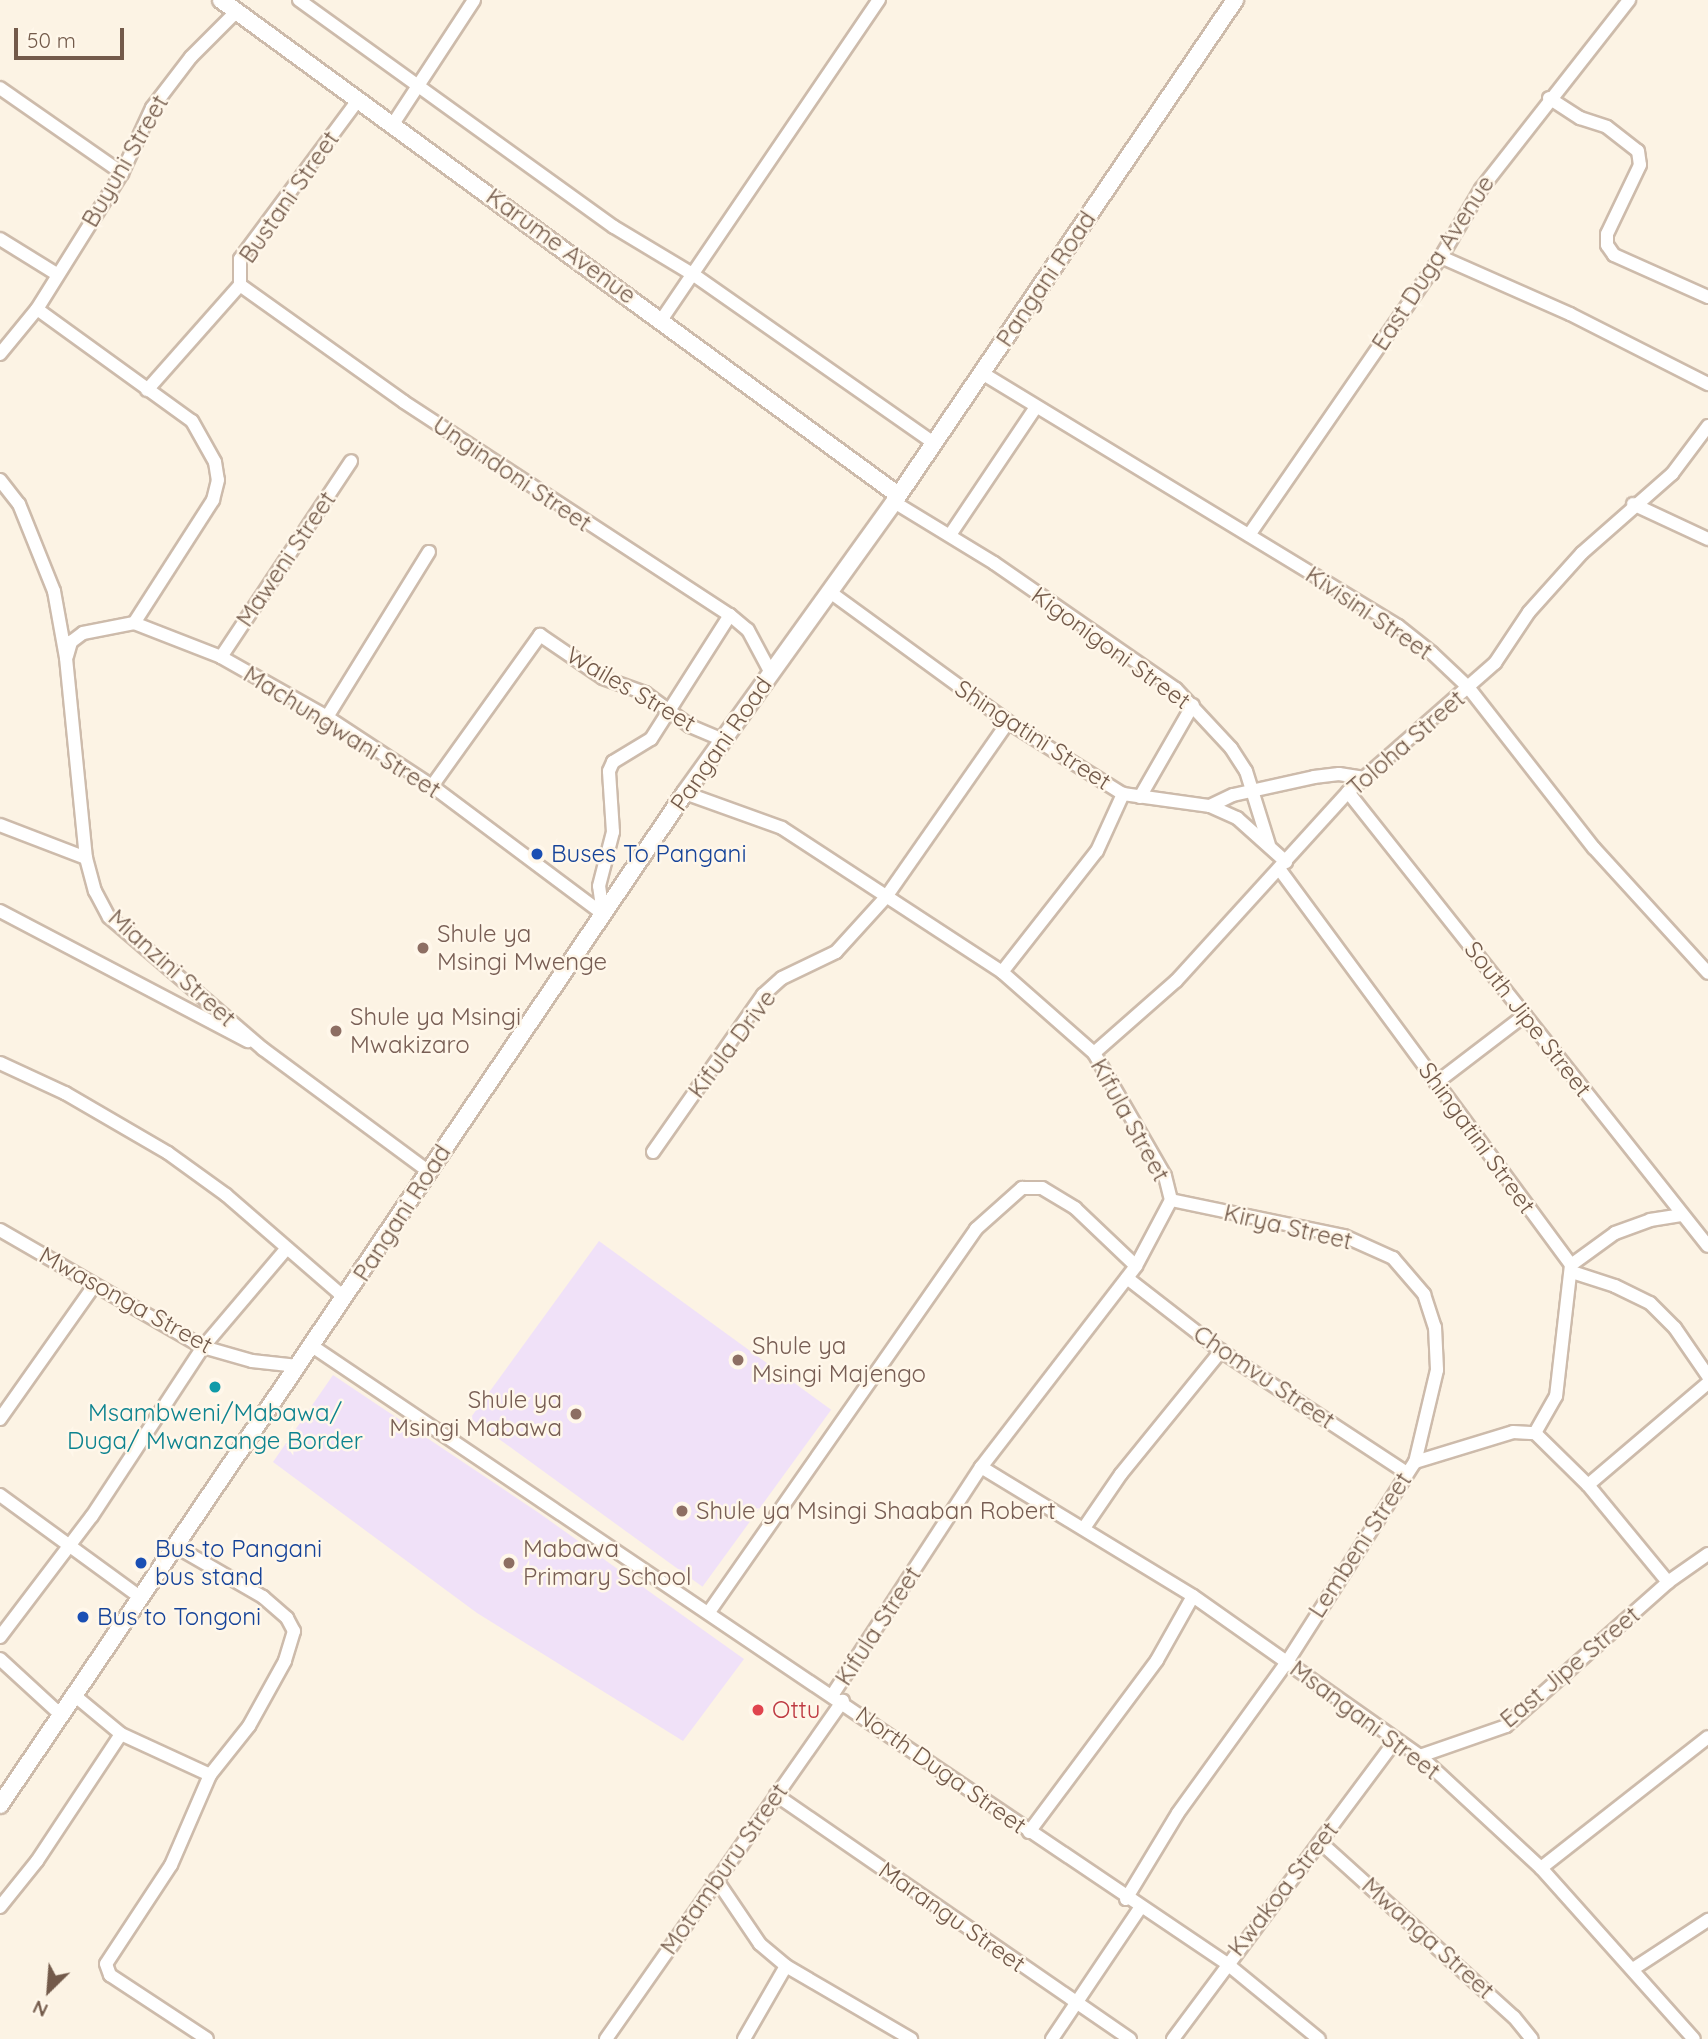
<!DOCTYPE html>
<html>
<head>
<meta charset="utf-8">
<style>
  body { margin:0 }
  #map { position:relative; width:1708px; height:2039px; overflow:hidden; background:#fcf3e4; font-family:Quicksand,sans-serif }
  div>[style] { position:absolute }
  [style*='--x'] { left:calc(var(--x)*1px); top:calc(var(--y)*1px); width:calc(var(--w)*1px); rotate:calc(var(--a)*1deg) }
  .education>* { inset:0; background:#f0e1f8; transform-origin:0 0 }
  .roads { filter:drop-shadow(2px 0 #cdbbab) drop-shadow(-2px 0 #cdbbab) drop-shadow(0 2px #cdbbab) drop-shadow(0 -2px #cdbbab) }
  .minor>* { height:12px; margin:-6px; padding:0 6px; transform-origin:6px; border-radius:6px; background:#fff }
  .secondary>* { height:16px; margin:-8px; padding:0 8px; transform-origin:8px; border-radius:8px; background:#fff }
  .dots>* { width:19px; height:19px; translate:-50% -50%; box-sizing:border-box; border:4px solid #fff7ea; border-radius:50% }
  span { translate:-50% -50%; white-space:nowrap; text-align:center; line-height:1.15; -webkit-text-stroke:5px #fff7ea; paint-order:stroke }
  .street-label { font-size:24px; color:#735a4a }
  .transit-label { font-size:24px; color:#164399 }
  .left { translate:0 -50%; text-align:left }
  .education-label { font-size:24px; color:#785e54 }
  .right { translate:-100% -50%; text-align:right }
  .culture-label { font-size:24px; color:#0d838f }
  .health-label { font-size:24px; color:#be3a42 }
  .north { position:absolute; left:14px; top:1955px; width:70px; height:70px; -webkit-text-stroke:5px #fff7ea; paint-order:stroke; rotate:205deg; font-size:19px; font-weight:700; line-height:28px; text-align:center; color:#735a4a }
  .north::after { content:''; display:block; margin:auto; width:24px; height:32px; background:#735a4a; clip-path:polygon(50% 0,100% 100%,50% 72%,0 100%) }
  .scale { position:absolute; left:14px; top:28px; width:110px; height:32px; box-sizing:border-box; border:4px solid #735a4a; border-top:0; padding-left:9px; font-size:21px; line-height:24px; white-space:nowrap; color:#735a4a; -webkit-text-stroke:5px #fff7ea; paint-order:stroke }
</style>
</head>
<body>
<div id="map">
  <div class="education">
    <i style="left:599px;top:1241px;width:287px;height:219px;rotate:36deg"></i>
    <i style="clip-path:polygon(333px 1375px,539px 1513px,744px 1659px,683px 1741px,477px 1613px,273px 1462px)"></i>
  </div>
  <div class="roads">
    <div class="minor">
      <i style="--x:299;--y:0;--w:388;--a:35.8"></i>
      <i style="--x:614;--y:227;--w:93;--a:31"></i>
      <i style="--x:694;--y:275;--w:293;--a:35"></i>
      <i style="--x:0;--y:88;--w:149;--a:34.9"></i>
      <i style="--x:1549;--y:98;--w:37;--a:33"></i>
      <i style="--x:1580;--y:118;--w:28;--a:18"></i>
      <i style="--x:1607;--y:127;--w:39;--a:38"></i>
      <i style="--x:1638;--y:151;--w:14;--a:82"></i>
      <i style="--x:1640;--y:165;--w:76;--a:115.6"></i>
      <i style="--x:1607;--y:234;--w:11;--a:90"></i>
      <i style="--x:1607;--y:245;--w:12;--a:55"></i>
      <i style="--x:1614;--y:255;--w:103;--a:24.1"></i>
      <i style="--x:393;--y:124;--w:148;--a:-56.8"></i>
      <i style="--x:0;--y:239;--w:65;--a:31.7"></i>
      <i style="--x:1441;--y:257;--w:141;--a:23.8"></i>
      <i style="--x:1570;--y:314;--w:155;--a:26.9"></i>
      <i style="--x:240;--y:285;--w:201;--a:35.5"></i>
      <i style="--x:404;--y:402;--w:389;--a:33.2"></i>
      <i style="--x:730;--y:615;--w:23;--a:40"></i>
      <i style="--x:748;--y:630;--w:49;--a:61.9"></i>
      <i style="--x:240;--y:285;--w:26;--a:-90"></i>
      <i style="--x:240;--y:259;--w:198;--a:-53.4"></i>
      <i style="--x:37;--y:309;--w:191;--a:35.9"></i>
      <i style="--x:192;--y:421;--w:47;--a:60.7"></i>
      <i style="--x:215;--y:462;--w:18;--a:81"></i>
      <i style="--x:218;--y:480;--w:21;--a:104"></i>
      <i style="--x:213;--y:500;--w:146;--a:122.7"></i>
      <i style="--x:662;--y:319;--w:386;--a:-55.8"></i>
      <i style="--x:0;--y:354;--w:58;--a:-50.6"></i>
      <i style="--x:37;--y:309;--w:160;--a:-58"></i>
      <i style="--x:122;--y:173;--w:72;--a:-65.2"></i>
      <i style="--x:152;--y:108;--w:64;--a:-52.6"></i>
      <i style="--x:191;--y:57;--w:65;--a:-45"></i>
      <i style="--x:982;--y:373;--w:487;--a:31.3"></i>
      <i style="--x:1398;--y:626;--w:43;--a:38.5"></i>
      <i style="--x:1432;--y:653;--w:50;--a:43.4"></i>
      <i style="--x:1468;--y:687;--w:204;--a:52"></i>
      <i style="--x:1594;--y:848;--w:169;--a:47.6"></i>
      <i style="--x:147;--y:390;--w:140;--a:-48.5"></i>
      <i style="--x:0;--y:480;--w:31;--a:52"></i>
      <i style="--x:19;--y:504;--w:94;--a:68.1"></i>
      <i style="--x:54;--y:591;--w:68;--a:79.8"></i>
      <i style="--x:66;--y:658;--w:201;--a:84.3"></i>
      <i style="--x:86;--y:858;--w:34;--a:75"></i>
      <i style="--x:95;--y:891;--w:30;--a:62"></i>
      <i style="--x:109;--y:917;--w:203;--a:40.6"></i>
      <i style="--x:263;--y:1049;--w:205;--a:36.5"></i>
      <i style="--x:894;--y:502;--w:117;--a:31.4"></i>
      <i style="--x:994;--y:563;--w:221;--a:34.7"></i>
      <i style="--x:1176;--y:689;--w:81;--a:47"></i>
      <i style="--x:1231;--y:748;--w:27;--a:57"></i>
      <i style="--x:1246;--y:771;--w:77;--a:72.7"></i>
      <i style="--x:1633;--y:504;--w:83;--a:25"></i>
      <i style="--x:950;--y:535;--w:154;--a:-56.1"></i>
      <i style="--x:1249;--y:535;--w:338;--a:-55.4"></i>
      <i style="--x:1441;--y:257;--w:79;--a:-59.5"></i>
      <i style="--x:1481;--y:189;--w:240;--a:-51.9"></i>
      <i style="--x:830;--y:592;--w:220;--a:36.1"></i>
      <i style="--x:1008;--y:722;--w:136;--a:32.1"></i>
      <i style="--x:1123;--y:794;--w:88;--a:7.9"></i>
      <i style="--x:1210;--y:806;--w:30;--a:24"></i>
      <i style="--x:1237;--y:818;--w:66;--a:41.9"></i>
      <i style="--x:67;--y:656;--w:15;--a:-74"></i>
      <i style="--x:71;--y:642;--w:15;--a:-37"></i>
      <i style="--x:83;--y:633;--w:52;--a:-11.1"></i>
      <i style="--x:134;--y:623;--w:93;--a:21.3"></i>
      <i style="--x:221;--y:657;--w:122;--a:29.5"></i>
      <i style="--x:327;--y:717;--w:126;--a:33.3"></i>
      <i style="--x:432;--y:786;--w:214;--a:36.8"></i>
      <i style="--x:221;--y:657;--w:235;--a:-56.4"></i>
      <i style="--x:327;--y:717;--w:194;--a:-58.3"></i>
      <i style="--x:432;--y:786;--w:186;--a:-54.4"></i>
      <i style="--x:540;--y:635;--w:76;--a:34.3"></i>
      <i style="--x:603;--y:678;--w:45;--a:19.7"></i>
      <i style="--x:645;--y:693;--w:56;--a:36.3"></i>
      <i style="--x:690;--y:726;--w:36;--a:23"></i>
      <i style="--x:1348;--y:792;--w:579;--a:51.59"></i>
      <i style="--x:685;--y:793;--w:103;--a:19.8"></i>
      <i style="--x:782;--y:828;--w:263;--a:33.2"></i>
      <i style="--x:1002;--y:972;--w:123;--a:41.4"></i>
      <i style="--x:1094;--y:1053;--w:142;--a:60"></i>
      <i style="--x:1165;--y:1176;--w:25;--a:76"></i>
      <i style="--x:1171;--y:1200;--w:75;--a:117.9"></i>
      <i style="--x:1136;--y:1266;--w:254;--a:127.6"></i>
      <i style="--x:981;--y:1467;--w:271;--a:123.1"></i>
      <i style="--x:1140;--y:797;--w:106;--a:-60.1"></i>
      <i style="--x:1210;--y:806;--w:25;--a:-26"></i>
      <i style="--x:1233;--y:795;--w:83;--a:-12.5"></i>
      <i style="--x:1314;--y:777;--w:25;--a:-7"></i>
      <i style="--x:1339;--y:774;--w:24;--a:9"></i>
      <i style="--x:0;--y:825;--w:92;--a:21"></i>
      <i style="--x:1280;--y:870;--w:491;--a:53.6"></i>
      <i style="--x:1571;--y:1265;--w:132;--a:96.5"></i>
      <i style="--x:1556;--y:1396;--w:43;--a:119.6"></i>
      <i style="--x:0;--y:911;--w:280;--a:27.7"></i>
      <i style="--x:603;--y:914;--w:28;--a:-98"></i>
      <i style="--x:599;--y:886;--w:56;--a:-75.5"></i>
      <i style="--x:613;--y:832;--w:61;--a:-93.8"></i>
      <i style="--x:609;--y:771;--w:10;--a:-66"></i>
      <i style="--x:613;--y:762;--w:44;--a:-31.2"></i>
      <i style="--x:651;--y:739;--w:147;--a:-57.5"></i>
      <i style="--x:1002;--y:972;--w:154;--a:-51.9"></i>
      <i style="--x:1097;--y:851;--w:63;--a:-65.5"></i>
      <i style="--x:1094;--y:1053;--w:109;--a:-41.3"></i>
      <i style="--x:1176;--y:981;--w:256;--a:-47.7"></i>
      <i style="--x:1348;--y:792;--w:196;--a:-41.3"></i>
      <i style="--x:1495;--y:663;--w:61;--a:-56.3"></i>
      <i style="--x:1529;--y:612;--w:79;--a:-48.1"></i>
      <i style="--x:1582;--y:553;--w:120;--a:-41.3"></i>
      <i style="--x:1672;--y:474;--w:60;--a:-53.1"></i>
      <i style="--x:0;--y:1063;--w:72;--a:24.8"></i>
      <i style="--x:65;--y:1093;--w:119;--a:30.2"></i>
      <i style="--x:168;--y:1153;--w:72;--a:35.9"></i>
      <i style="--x:226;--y:1195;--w:157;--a:40.9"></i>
      <i style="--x:1436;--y:1083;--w:112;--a:-37.4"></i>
      <i style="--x:653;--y:1152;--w:192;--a:-55"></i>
      <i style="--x:763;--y:995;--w:25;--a:-42"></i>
      <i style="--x:782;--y:978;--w:60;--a:-25.7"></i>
      <i style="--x:836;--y:952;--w:74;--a:-47.7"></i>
      <i style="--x:886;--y:897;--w:213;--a:-55.1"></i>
      <i style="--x:1171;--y:1200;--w:177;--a:11.8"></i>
      <i style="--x:1344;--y:1236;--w:54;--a:24.2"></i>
      <i style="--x:1393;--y:1258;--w:48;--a:49.3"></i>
      <i style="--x:1424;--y:1294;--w:35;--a:72"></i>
      <i style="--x:1435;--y:1327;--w:43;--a:87.3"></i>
      <i style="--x:1437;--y:1370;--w:95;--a:103.4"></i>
      <i style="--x:0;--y:1230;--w:234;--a:30"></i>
      <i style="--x:203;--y:1347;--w:51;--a:15.9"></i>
      <i style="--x:252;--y:1361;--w:46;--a:6.2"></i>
      <i style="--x:1571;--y:1265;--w:54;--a:-36"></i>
      <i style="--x:1615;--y:1233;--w:37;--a:-20"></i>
      <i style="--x:1650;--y:1220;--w:33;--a:-9"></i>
      <i style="--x:1572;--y:1272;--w:45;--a:18"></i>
      <i style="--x:1615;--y:1286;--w:39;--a:26"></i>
      <i style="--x:1650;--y:1303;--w:35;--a:45"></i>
      <i style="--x:1675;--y:1328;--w:58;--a:55.5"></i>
      <i style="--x:1127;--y:1278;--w:119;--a:37.8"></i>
      <i style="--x:1221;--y:1351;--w:220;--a:33.3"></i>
      <i style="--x:312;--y:1346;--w:1103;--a:34.02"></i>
      <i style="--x:1226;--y:1963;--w:120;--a:39.3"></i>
      <i style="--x:0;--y:1419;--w:161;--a:-54.8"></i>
      <i style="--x:981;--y:1467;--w:248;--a:31.3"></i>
      <i style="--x:1193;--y:1596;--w:278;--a:35.2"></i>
      <i style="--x:1420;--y:1756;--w:165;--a:42.8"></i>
      <i style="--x:1541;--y:1868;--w:229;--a:48.2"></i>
      <i style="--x:1588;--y:1485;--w:157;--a:-40.4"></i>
      <i style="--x:0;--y:1495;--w:175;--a:36.1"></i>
      <i style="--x:1084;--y:1528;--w:65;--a:-55.6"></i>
      <i style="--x:1121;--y:1474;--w:159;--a:-50.9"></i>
      <i style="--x:175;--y:1546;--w:102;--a:30.1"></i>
      <i style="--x:263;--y:1597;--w:32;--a:41"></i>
      <i style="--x:287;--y:1618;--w:15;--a:62"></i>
      <i style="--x:294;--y:1631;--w:31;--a:107"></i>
      <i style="--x:285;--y:1661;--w:74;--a:119"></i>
      <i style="--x:249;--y:1726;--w:63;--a:128.5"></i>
      <i style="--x:210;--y:1775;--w:98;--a:113.4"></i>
      <i style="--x:171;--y:1865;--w:118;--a:123.3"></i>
      <i style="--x:106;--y:1964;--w:12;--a:70"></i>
      <i style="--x:110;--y:1975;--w:116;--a:33.4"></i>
      <i style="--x:709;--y:1612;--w:467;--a:-55.1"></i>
      <i style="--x:976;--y:1229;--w:62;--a:-41.7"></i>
      <i style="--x:1022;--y:1188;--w:20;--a:0"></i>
      <i style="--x:1042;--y:1188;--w:39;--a:31"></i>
      <i style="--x:1075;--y:1208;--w:84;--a:43.6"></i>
      <i style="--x:0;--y:1637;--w:152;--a:-52.8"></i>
      <i style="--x:92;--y:1516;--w:202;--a:-56.7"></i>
      <i style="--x:203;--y:1347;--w:128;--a:-49.7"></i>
      <i style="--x:0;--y:1659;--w:83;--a:42.6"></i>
      <i style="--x:74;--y:1695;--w:61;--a:39.7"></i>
      <i style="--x:121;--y:1734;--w:98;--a:24.7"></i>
      <i style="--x:1420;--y:1756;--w:91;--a:-19.2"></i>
      <i style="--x:1506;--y:1726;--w:217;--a:-41.6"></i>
      <i style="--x:1668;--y:1582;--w:49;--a:-35"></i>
      <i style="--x:776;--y:1795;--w:430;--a:34.6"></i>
      <i style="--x:1029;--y:1832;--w:214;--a:-53.3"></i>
      <i style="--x:1157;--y:1660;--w:73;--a:-60.6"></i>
      <i style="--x:1320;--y:1842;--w:261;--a:42.1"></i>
      <i style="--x:1514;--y:2017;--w:28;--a:51"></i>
      <i style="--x:1541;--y:1868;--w:212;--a:-38.1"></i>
      <i style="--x:716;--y:1879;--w:78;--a:55.9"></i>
      <i style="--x:760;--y:1944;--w:34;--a:40"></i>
      <i style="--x:786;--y:1966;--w:145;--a:30.3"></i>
      <i style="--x:1126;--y:1899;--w:100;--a:-58.8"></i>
      <i style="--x:1178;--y:1813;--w:186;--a:-54.2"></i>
      <i style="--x:1287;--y:1662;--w:237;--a:-57.4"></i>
      <i style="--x:1415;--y:1462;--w:102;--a:-17"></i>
      <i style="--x:1513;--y:1432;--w:22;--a:3"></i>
      <i style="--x:1535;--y:1433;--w:74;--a:44.5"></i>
      <i style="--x:1588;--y:1485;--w:126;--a:50.5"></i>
      <i style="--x:0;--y:1907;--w:59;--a:-51.2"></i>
      <i style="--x:37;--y:1861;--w:152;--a:-56.5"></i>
      <i style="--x:1633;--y:1969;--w:90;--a:-33.2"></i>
      <i style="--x:606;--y:2039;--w:413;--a:-55"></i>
      <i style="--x:744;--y:2039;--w:84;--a:-60.1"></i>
      <i style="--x:1052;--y:2039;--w:158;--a:-56.1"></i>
      <i style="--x:1173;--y:2039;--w:372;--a:-53.3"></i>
    </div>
    <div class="secondary">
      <i style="--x:221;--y:0;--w:839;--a:36.17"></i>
      <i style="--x:0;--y:1805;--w:1222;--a:-55.91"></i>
      <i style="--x:685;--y:793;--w:358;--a:-54.3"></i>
      <i style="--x:894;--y:502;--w:607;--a:-55.81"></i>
    </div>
  </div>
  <div class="dots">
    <i style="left:537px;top:854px;background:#1a4fb4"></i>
    <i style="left:423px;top:948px;background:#8d6e63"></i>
    <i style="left:336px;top:1031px;background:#8d6e63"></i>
    <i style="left:738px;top:1360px;background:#8d6e63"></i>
    <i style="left:215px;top:1387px;background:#0f9aa8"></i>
    <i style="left:576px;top:1414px;background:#8d6e63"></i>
    <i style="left:682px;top:1511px;background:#8d6e63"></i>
    <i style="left:141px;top:1563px;background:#1a4fb4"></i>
    <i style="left:509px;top:1563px;background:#8d6e63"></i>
    <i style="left:83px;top:1617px;background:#1a4fb4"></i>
    <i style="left:758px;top:1710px;background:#e0444e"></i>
  </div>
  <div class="street-label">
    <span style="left:125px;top:161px;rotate:-60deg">Buyuni Street</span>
    <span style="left:289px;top:197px;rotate:-55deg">Bustani Street</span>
    <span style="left:561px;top:246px;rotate:36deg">Karume Avenue</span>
    <span style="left:1433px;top:263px;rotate:-57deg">East Duga Avenue</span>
    <span style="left:1046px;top:279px;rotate:-56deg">Pangani Road</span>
    <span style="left:512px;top:474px;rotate:34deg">Ungindoni Street</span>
    <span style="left:286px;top:559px;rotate:-56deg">Maweni Street</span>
    <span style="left:1369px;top:613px;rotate:34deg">Kivisini Street</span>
    <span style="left:1111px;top:648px;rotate:36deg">Kigonigoni Street</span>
    <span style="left:631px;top:689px;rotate:30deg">Wailes Street</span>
    <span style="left:342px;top:732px;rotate:32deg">Machungwani Street</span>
    <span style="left:1033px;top:735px;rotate:33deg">Shingatini Street</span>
    <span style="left:1406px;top:743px;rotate:-41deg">Toloha Street</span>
    <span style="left:721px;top:744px;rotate:-55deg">Pangani Road</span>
    <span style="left:172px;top:968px;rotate:42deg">Mianzini Street</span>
    <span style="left:1528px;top:1019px;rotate:52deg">South Jipe Street</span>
    <span style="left:732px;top:1044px;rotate:-53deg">Kifula Drive</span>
    <span style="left:1130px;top:1120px;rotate:61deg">Kifula Street</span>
    <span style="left:1477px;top:1138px;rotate:54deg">Shingatini Street</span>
    <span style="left:402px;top:1213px;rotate:-57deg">Pangani Road</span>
    <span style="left:1288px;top:1227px;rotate:13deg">Kirya Street</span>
    <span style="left:126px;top:1300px;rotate:29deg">Mwasonga Street</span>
    <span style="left:1264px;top:1377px;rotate:34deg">Chomvu Street</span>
    <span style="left:1360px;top:1545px;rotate:-57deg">Lembeni Street</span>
    <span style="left:878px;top:1626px;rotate:-57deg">Kifula Street</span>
    <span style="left:1570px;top:1667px;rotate:-40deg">East Jipe Street</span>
    <span style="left:1365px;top:1720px;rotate:37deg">Msangani Street</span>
    <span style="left:941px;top:1770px;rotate:35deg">North Duga Street</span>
    <span style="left:724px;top:1869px;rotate:-55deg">Motamburu Street</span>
    <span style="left:1283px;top:1889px;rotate:-52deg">Kwakoa Street</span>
    <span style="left:952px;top:1917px;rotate:35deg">Marangu Street</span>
    <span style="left:1428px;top:1938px;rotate:42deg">Mwanga Street</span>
  </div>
  <div class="transit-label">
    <span class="left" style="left:551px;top:854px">Buses To Pangani</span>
    <span class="left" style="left:155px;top:1563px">Bus to Pangani<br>bus stand</span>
    <span class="left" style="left:97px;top:1617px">Bus to Tongoni</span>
  </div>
  <div class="education-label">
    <span class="left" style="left:437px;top:948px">Shule ya<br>Msingi Mwenge</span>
    <span class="left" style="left:350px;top:1031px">Shule ya Msingi<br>Mwakizaro</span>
    <span class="left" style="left:752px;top:1360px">Shule ya<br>Msingi Majengo</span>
    <span class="right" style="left:562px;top:1414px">Shule ya<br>Msingi Mabawa</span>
    <span class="left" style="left:696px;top:1511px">Shule ya Msingi Shaaban Robert</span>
    <span class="left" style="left:523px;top:1563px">Mabawa<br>Primary School</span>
  </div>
  <div class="culture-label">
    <span style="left:215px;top:1427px">Msambweni/Mabawa/<br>Duga/ Mwanzange Border</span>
  </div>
  <div class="health-label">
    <span class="left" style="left:772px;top:1710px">Ottu</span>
  </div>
  <div class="north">N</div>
  <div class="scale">50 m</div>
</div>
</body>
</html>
